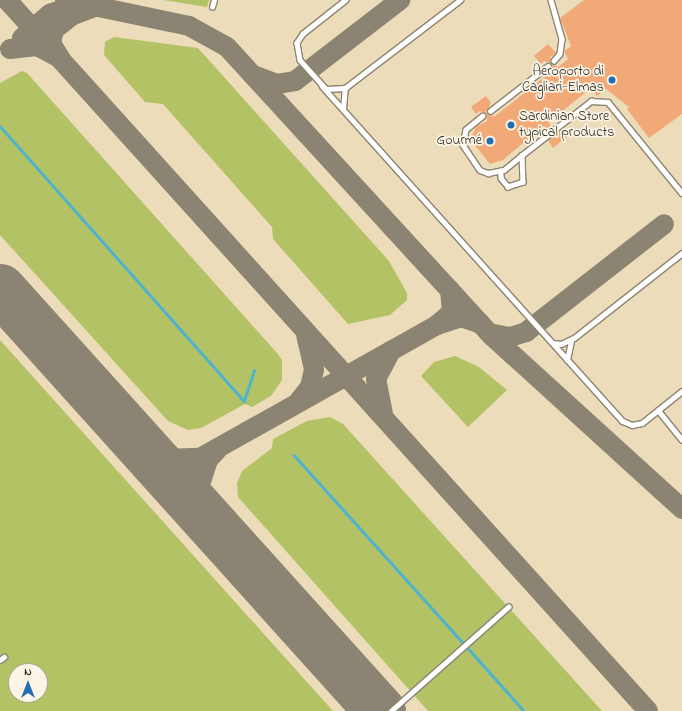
<!DOCTYPE html>
<html>
<head>
<meta charset="utf-8">
<style>
  body { margin:0 }
  #map { position:relative; width:682px; height:711px; overflow:hidden; background:#eddcba; font-family:"Indie Flower",sans-serif }
  div>[style] { position:absolute }
  [style*='--x'] { left:calc(var(--x)*1px); top:calc(var(--y)*1px); width:calc(var(--w)*1px); rotate:calc(var(--a)*1deg) }
  .green>* { inset:0; background:#b3c265 }
  .stream>* { height:2.5px; margin:-1.25px; padding:0 1.25px; transform-origin:1.25px; border-radius:1.25px; background:#4fb3cd }
  .taxiway>* { height:20px; margin:-10px; padding:0 10px; transform-origin:10px; border-radius:10px; background:#8c8472 }
  .runway>* { height:51px; margin:-25.5px; padding:0 25.5px; transform-origin:25.5px; border-radius:25.5px; background:#8c8472 }
  .building>* { inset:0; background:#f1a977 }
  .roads { filter:drop-shadow(1px 0 #8c8472) drop-shadow(-1px 0 #8c8472) drop-shadow(0 1px #8c8472) drop-shadow(0 -1px #8c8472) }
  .service>* { height:4.5px; margin:-2.25px; padding:0 2.25px; transform-origin:2.25px; border-radius:2.25px; background:#fff }
  .dots>* { width:11px; height:11px; translate:-50% -50%; box-sizing:border-box; border:2px solid #fcf5e5; border-radius:50% }
  span { translate:-50% -50%; white-space:nowrap; text-align:center; line-height:1.15; -webkit-text-stroke:3.5px #fcf5e5; paint-order:stroke }
  .poi-label { font-size:14px; color:#2b2b2b }
  .right { translate:-100% -50%; text-align:right }
  .left { translate:0 -50%; text-align:left }
  .north { position:absolute; left:8px; top:663px; width:40px; height:40px; box-sizing:border-box; background:#fcf5e5; border:1px solid #a8a49b; border-radius:50%; rotate:0deg; font-size:11px; font-weight:700; line-height:16px; text-align:center; color:#2b2b2b }
  .north::after { content:''; display:block; margin:auto; width:14px; height:18px; background:#1f6fb2; clip-path:polygon(50% 0,100% 100%,50% 72%,0 100%) }
</style>
</head>
<body>
<div id="map">
  <div class="green">
    <i style="clip-path:polygon(164px 0,209px 0,207px 7px)"></i>
    <i style="clip-path:polygon(114px 37px,198px 48px,389px 261px,407px 293px,407px 300px,390px 315px,348px 324px,273px 239px,272px 227px,163px 104px,145px 102px,104px 55px,105px 42px)"></i>
    <i style="clip-path:polygon(22px 71px,27px 73px,277px 353px,282px 360px,282px 380px,271px 396px,252px 407px,245px 404px,201px 428px,188px 430px,168px 421px,0 235px,0 83px)"></i>
    <i style="clip-path:polygon(evenodd,0 340px,333px 711px,0 711px,0 340px,16px 671px,40px 671px,40px 695px,16px 695px,16px 671px)"></i>
    <i style="clip-path:polygon(455px 356px,479px 367px,507px 390px,468px 427px,421px 376px,434px 362px)"></i>
    <i style="clip-path:polygon(330px 417px,343px 424px,602px 711px,428px 711px,238px 497px,237px 483px,242px 471px,272px 448px,273px 439px,307px 421px)"></i>
  </div>
  <div class="stream">
    <i style="--x:0;--y:126;--w:368;--a:48.4"></i>
    <i style="--x:244;--y:401;--w:32;--a:-72"></i>
    <i style="--x:294;--y:455;--w:253;--a:48"></i>
    <i style="--x:467;--y:647;--w:86;--a:48.3"></i>
  </div>
  <div class="taxiway">
    <i style="--x:7;--y:0;--w:957;--a:47.96"></i>
    <i style="--x:65;--y:0;--w:127;--a:11.8"></i>
    <i style="--x:189;--y:26;--w:43;--a:28.9"></i>
    <i style="--x:227;--y:47;--w:392;--a:47.5"></i>
    <i style="--x:492;--y:336;--w:257;--a:42.3"></i>
    <i style="--x:22;--y:38;--w:37;--a:-41"></i>
    <i style="--x:50;--y:14;--w:23;--a:-20"></i>
    <i style="--x:10;--y:49;--w:27;--a:-6"></i>
    <i style="--x:37;--y:46;--w:26;--a:28"></i>
    <i style="--x:60;--y:58;--w:17;--a:-121"></i>
    <i style="--x:51;--y:43;--w:13;--a:-77"></i>
    <i style="--x:54;--y:30;--w:22;--a:-39"></i>
    <i style="--x:71;--y:16;--w:26;--a:-21"></i>
    <i style="--x:256;--y:76;--w:22;--a:21"></i>
    <i style="--x:277;--y:84;--w:18;--a:-9"></i>
    <i style="--x:295;--y:81;--w:133;--a:-37.6"></i>
    <i style="--x:450;--y:290;--w:22;--a:85"></i>
    <i style="--x:452;--y:312;--w:20;--a:139"></i>
    <i style="--x:437;--y:325;--w:25;--a:-18"></i>
    <i style="--x:461;--y:317;--w:21;--a:19"></i>
    <i style="--x:489;--y:333;--w:21;--a:11"></i>
    <i style="--x:510;--y:337;--w:17;--a:-17"></i>
    <i style="--x:526;--y:332;--w:175;--a:-38"></i>
    <i style="--x:299;--y:401;--w:18;--a:-52"></i>
    <i style="--x:310;--y:387;--w:18;--a:-77"></i>
    <i style="--x:314;--y:369;--w:35;--a:-103"></i>
    <i style="--x:383;--y:414;--w:36;--a:-101"></i>
    <i style="--x:376;--y:379;--w:32;--a:-62"></i>
    <i style="--x:128;--y:431;--w:33;--a:44"></i>
    <i style="--x:152;--y:454;--w:12;--a:24"></i>
    <i style="--x:163;--y:459;--w:37;--a:-2"></i>
    <i style="--x:200;--y:458;--w:272;--a:-29.3"></i>
    <i style="--x:217;--y:450;--w:13;--a:132"></i>
    <i style="--x:208;--y:460;--w:29;--a:108"></i>
    <i style="--x:199;--y:488;--w:30;--a:73"></i>
    <i style="--x:208;--y:517;--w:29;--a:52"></i>
  </div>
  <div class="runway">
    <i style="--x:0;--y:289;--w:568;--a:48"></i>
  </div>
  <div class="building">
    <i style="clip-path:polygon(584px 0,682px 0,682px 114px,649px 138px,627px 109px,629px 107px,606px 89px,597px 96px,591px 88px,549px 122px,552px 132px,562px 129px,568px 136px,553px 148px,548px 140px,552px 132px,543px 126px,503px 160px,490px 164px,470px 139px,476px 127px,487px 121px,487px 115px,480px 111px,476px 114px,471px 107px,486px 96px,491px 103px,486px 112px,494px 117px,552px 71px,551px 63px,544px 61px,541px 64px,534px 56px,548px 44px,556px 53px,550px 57px,552px 64px,558px 67px,568px 59px,564px 51px,571px 46px,560px 18px)"></i>
  </div>
  <div class="roads">
    <div class="service">
      <i style="--x:346;--y:0;--w:55;--a:141.7"></i>
      <i style="--x:303;--y:34;--w:11;--a:124"></i>
      <i style="--x:297;--y:43;--w:17;--a:80"></i>
      <i style="--x:300;--y:60;--w:39;--a:48"></i>
      <i style="--x:326;--y:89;--w:19;--a:-3"></i>
      <i style="--x:345;--y:88;--w:145;--a:-37.4"></i>
      <i style="--x:551;--y:0;--w:41;--a:74.2"></i>
      <i style="--x:562;--y:39;--w:15;--a:98"></i>
      <i style="--x:560;--y:54;--w:9;--a:131"></i>
      <i style="--x:212;--y:7;--w:7;--a:-74"></i>
      <i style="--x:322;--y:86;--w:450;--a:48.1"></i>
      <i style="--x:623;--y:421;--w:10;--a:24"></i>
      <i style="--x:632;--y:425;--w:10;--a:-11"></i>
      <i style="--x:642;--y:423;--w:51;--a:-38.7"></i>
      <i style="--x:343;--y:109;--w:21;--a:-85"></i>
      <i style="--x:490;--y:111;--w:73;--a:-37.8"></i>
      <i style="--x:483;--y:116;--w:22;--a:141"></i>
      <i style="--x:466;--y:130;--w:15;--a:101"></i>
      <i style="--x:463;--y:145;--w:30;--a:56"></i>
      <i style="--x:480;--y:170;--w:9;--a:21"></i>
      <i style="--x:488;--y:173;--w:16;--a:-11"></i>
      <i style="--x:504;--y:170;--w:23;--a:-40"></i>
      <i style="--x:522;--y:155;--w:27;--a:88"></i>
      <i style="--x:523;--y:182;--w:16;--a:162"></i>
      <i style="--x:508;--y:187;--w:11;--a:-131"></i>
      <i style="--x:501;--y:179;--w:8;--a:-97"></i>
      <i style="--x:555;--y:129;--w:46;--a:-37.9"></i>
      <i style="--x:591;--y:101;--w:17;--a:3"></i>
      <i style="--x:608;--y:102;--w:117;--a:50.9"></i>
      <i style="--x:522;--y:155;--w:34;--a:-38"></i>
      <i style="--x:553;--y:343;--w:8;--a:7"></i>
      <i style="--x:561;--y:344;--w:14;--a:-25"></i>
      <i style="--x:574;--y:338;--w:137;--a:-38.2"></i>
      <i style="--x:567;--y:360;--w:19;--a:-78"></i>
      <i style="--x:658;--y:410;--w:38;--a:51"></i>
      <i style="--x:0;--y:660;--w:5;--a:-37"></i>
      <i style="--x:391;--y:711;--w:157;--a:-41.6"></i>
    </div>
  </div>
  <div class="dots">
    <i style="left:612px;top:80px;background:#1f6fb2"></i>
    <i style="left:511px;top:125px;background:#1f6fb2"></i>
    <i style="left:490px;top:141px;background:#1f6fb2"></i>
  </div>
  <div class="poi-label">
    <span class="right" style="left:604px;top:80px">Aeroporto di<br>Cagliari-Elmas</span>
    <span class="left" style="left:519px;top:125px">Sardinian Store<br>typical products</span>
    <span class="right" style="left:482px;top:141px">Gourmé</span>
  </div>
  <div class="north">N</div>
</div>
</body>
</html>
